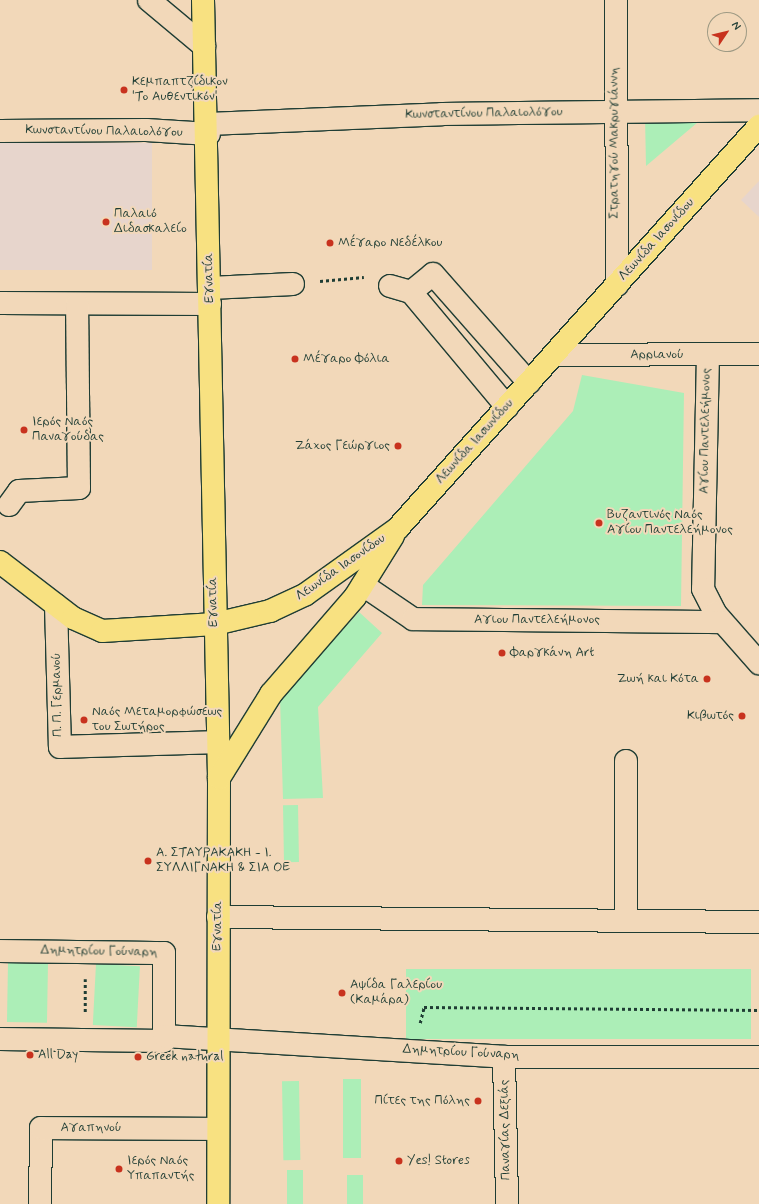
<!DOCTYPE html>
<html>
<head>
<meta charset="utf-8">
<style>
  body { margin:0 }
  #map { position:relative; width:759px; height:1204px; overflow:hidden; background:#f2d8b9; font-family:Mynerve,sans-serif }
  div>[style] { position:absolute }
  [style*='--x'] { left:calc(var(--x)*1px); top:calc(var(--y)*1px); width:calc(var(--w)*1px); rotate:calc(var(--a)*1deg) }
  .built>* { inset:0; background:#e7d5cc; transform-origin:0 0 }
  .green>* { inset:0; background:#aceeb7; transform-origin:0 0 }
  .path>* { height:2.5px; margin-top:-1.25px; transform-origin:0; background:repeating-linear-gradient(90deg,#1f3d34 0 3px,transparent 0 6px) }
  .roads { filter:drop-shadow(1px 0 #1f3d34) drop-shadow(-1px 0 #1f3d34) drop-shadow(0 1px #1f3d34) drop-shadow(0 -1px #1f3d34) }
  .minor>* { height:22px; margin:-11px; padding:0 11px; transform-origin:11px; border-radius:11px; background:#f2d8b9 }
  .major>* { height:22px; margin:-11px; padding:0 11px; transform-origin:11px; border-radius:11px; background:#f8e181 }
  .dots>* { width:11px; height:11px; translate:-50% -50%; box-sizing:border-box; border:2px solid #f2d8b9; border-radius:50% }
  span { translate:-50% -50%; white-space:nowrap; text-align:center; line-height:1.15; -webkit-text-stroke:4px #f2d8b9; paint-order:stroke }
  .poi-label { font-size:13px; color:#1f3d34 }
  .left { translate:0 -50%; text-align:left }
  .right { translate:-100% -50%; text-align:right }
  .street-label { font-size:13px; color:#1f3d34 }
  .north { position:absolute; left:707px; top:12px; width:40px; height:40px; box-sizing:border-box; background:#f2d8b9; border:1px solid #9e9a84; border-radius:50%; rotate:55deg; font-size:11px; font-weight:700; line-height:16px; text-align:center; color:#1f3d34 }
  .north::after { content:''; display:block; margin:auto; width:14px; height:18px; background:#c8321e; clip-path:polygon(50% 0,100% 100%,50% 72%,0 100%) }
</style>
</head>
<body>
<div id="map">
  <div class="built">
    <i style="left:0;top:143px;width:152px;height:127px"></i>
    <i style="clip-path:polygon(759px 181px,759px 217px,741px 200px)"></i>
  </div>
  <div class="green">
    <i style="clip-path:polygon(645px 116px,704px 117px,646px 166px)"></i>
    <i style="clip-path:polygon(582px 375px,684px 393px,681px 606px,422px 605px,423px 585px,573px 411px)"></i>
    <i style="clip-path:polygon(359px 612px,382px 633px,318px 707px,323px 798px,283px 799px,280px 698px)"></i>
    <i style="left:298px;top:805px;width:57px;height:15px;rotate:89deg"></i>
    <i style="left:8px;top:963px;width:40px;height:59px;rotate:1deg"></i>
    <i style="left:96px;top:964px;width:44px;height:61px;rotate:3deg"></i>
    <i style="left:406px;top:969px;width:345px;height:70px"></i>
    <i style="left:343px;top:1079px;width:18px;height:79px"></i>
    <i style="left:299px;top:1081px;width:79px;height:17px;rotate:89deg"></i>
    <i style="left:303px;top:1170px;width:34px;height:16px;rotate:90deg"></i>
    <i style="left:347px;top:1175px;width:16px;height:29px"></i>
  </div>
  <div class="path">
    <i style="--x:320;--y:281;--w:44;--a:-5.2"></i>
    <i style="--x:85;--y:1012;--w:33;--a:-90"></i>
    <i style="--x:420;--y:1023;--w:16;--a:-76"></i>
    <i style="--x:424;--y:1007;--w:335;--a:0.5"></i>
  </div>
  <div class="roads">
    <div class="minor">
      <i style="--x:149;--y:0;--w:72;--a:39.9"></i>
      <i style="--x:616;--y:0;--w:285;--a:89.8"></i>
      <i style="--x:208;--y:124;--w:234;--a:-2.4"></i>
      <i style="--x:442;--y:114;--w:317;--a:-0.7"></i>
      <i style="--x:0;--y:131;--w:146;--a:-0.4"></i>
      <i style="--x:146;--y:130;--w:63;--a:3.6"></i>
      <i style="--x:390;--y:286;--w:22;--a:16"></i>
      <i style="--x:411;--y:292;--w:150;--a:50.1"></i>
      <i style="--x:210;--y:288;--w:83;--a:-2.8"></i>
      <i style="--x:411;--y:292;--w:28;--a:-39"></i>
      <i style="--x:433;--y:274;--w:145;--a:48.6"></i>
      <i style="--x:0;--y:303;--w:210;--a:0.3"></i>
      <i style="--x:708;--y:354;--w:235;--a:91.2"></i>
      <i style="--x:703;--y:589;--w:27;--a:63"></i>
      <i style="--x:715;--y:613;--w:67;--a:48.7"></i>
      <i style="--x:555;--y:355;--w:204;--a:-0.3"></i>
      <i style="--x:9;--y:505;--w:17;--a:-54"></i>
      <i style="--x:19;--y:491;--w:60;--a:-2.9"></i>
      <i style="--x:79;--y:488;--w:184;--a:-90.6"></i>
      <i style="--x:363;--y:585;--w:60;--a:34.2"></i>
      <i style="--x:413;--y:619;--w:309;--a:0.6"></i>
      <i style="--x:56;--y:605;--w:142;--a:88.4"></i>
      <i style="--x:60;--y:747;--w:158;--a:-1.8"></i>
      <i style="--x:218;--y:917;--w:541;--a:0.53"></i>
      <i style="--x:626;--y:920;--w:159;--a:-90"></i>
      <i style="--x:0;--y:951;--w:164;--a:0.7"></i>
      <i style="--x:164;--y:953;--w:88;--a:90"></i>
      <i style="--x:164;--y:1041;--w:164;--a:-179.3"></i>
      <i style="--x:164;--y:1036;--w:341;--a:3.5"></i>
      <i style="--x:504;--y:1057;--w:255;--a:0"></i>
      <i style="--x:504;--y:1057;--w:147;--a:88.8"></i>
      <i style="--x:40;--y:1204;--w:76;--a:-89.2"></i>
      <i style="--x:41;--y:1128;--w:177;--a:0.3"></i>
    </div>
    <div class="major">
      <i style="--x:203;--y:0;--w:778;--a:88.82"></i>
      <i style="--x:219;--y:778;--w:426;--a:90.1"></i>
      <i style="--x:0;--y:562;--w:92;--a:37.5"></i>
      <i style="--x:73;--y:618;--w:32;--a:24"></i>
      <i style="--x:102;--y:631;--w:113;--a:-3.5"></i>
      <i style="--x:215;--y:624;--w:57;--a:-13.3"></i>
      <i style="--x:270;--y:611;--w:40;--a:-25"></i>
      <i style="--x:306;--y:594;--w:112;--a:-35.5"></i>
      <i style="--x:397;--y:529;--w:542;--a:-48.07"></i>
      <i style="--x:219;--y:778;--w:99;--a:-58.2"></i>
      <i style="--x:271;--y:694;--w:128;--a:-49.1"></i>
      <i style="--x:355;--y:597;--w:72;--a:-58.1"></i>
    </div>
  </div>
  <div class="dots">
    <i style="left:124px;top:90px;background:#c8321e"></i>
    <i style="left:106px;top:222px;background:#c8321e"></i>
    <i style="left:330px;top:243px;background:#c8321e"></i>
    <i style="left:295px;top:359px;background:#c8321e"></i>
    <i style="left:24px;top:430px;background:#c8321e"></i>
    <i style="left:398px;top:446px;background:#c8321e"></i>
    <i style="left:599px;top:523px;background:#c8321e"></i>
    <i style="left:502px;top:653px;background:#c8321e"></i>
    <i style="left:707px;top:679px;background:#c8321e"></i>
    <i style="left:742px;top:716px;background:#c8321e"></i>
    <i style="left:84px;top:720px;background:#c8321e"></i>
    <i style="left:148px;top:861px;background:#c8321e"></i>
    <i style="left:342px;top:993px;background:#c8321e"></i>
    <i style="left:30px;top:1055px;background:#c8321e"></i>
    <i style="left:138px;top:1057px;background:#c8321e"></i>
    <i style="left:478px;top:1101px;background:#c8321e"></i>
    <i style="left:399px;top:1161px;background:#c8321e"></i>
    <i style="left:119px;top:1169px;background:#c8321e"></i>
  </div>
  <div class="poi-label">
    <span class="left" style="left:132px;top:90px">Κεμπαπτζίδικον<br>'Το Αυθεντικόν'</span>
    <span class="left" style="left:114px;top:222px">Παλαιό<br>Διδασκαλείο</span>
    <span class="left" style="left:338px;top:243px">Μέγαρο Νεδέλκου</span>
    <span class="left" style="left:303px;top:359px">Μέγαρο Φόλια</span>
    <span class="left" style="left:32px;top:430px">Ιερός Ναός<br>Παναγούδας</span>
    <span class="right" style="left:390px;top:446px">Ζάχος Γεώργιος</span>
    <span class="left" style="left:607px;top:523px">Βυζαντινός Ναός<br>Αγίου Παντελεήμονος</span>
    <span class="left" style="left:510px;top:653px">Φαργκάνη Art</span>
    <span class="right" style="left:699px;top:679px">Ζωή και Κότα</span>
    <span class="left" style="left:92px;top:720px">Ναός Μεταμορφώσεως<br>του Σωτήρος</span>
    <span class="right" style="left:734px;top:716px">Κιβωτός</span>
    <span class="left" style="left:156px;top:861px">Α. ΣΤΑΥΡΑΚΑΚΗ - Ι.<br>ΣΥΛΛΙΓΝΑΚΗ &amp; ΣΙΑ ΟΕ</span>
    <span class="left" style="left:350px;top:993px">Αψίδα Γαλερίου<br>(Καμάρα)</span>
    <span class="left" style="left:38px;top:1055px">All Day</span>
    <span class="left" style="left:146px;top:1057px">Greek natural</span>
    <span class="right" style="left:470px;top:1101px">Πίτες της Πόλης</span>
    <span class="left" style="left:407px;top:1161px">Yes! Stores</span>
    <span class="left" style="left:127px;top:1169px">Ιερός Ναός<br>Υπαπαντής</span>
  </div>
  <div class="street-label">
    <span style="left:484px;top:114px;rotate:-1deg">Κωνσταντίνου Παλαιολόγου</span>
    <span style="left:104px;top:132px;rotate:1deg">Κωνσταντίνου Παλαιολόγου</span>
    <span style="left:615px;top:143px;rotate:-90deg">Στρατηγού Μακρυγιάννη</span>
    <span style="left:657px;top:240px;rotate:-48deg">Λεωνίδα Ιασονίδου</span>
    <span style="left:210px;top:278px;rotate:-91deg">Εγνατία</span>
    <span style="left:657px;top:355px">Αρριανού</span>
    <span style="left:706px;top:431px;rotate:-89deg">Αγίου Παντελεήμονος</span>
    <span style="left:475px;top:442px;rotate:-48deg">Λεωνίδα Ιασωνίδου</span>
    <span style="left:341px;top:568px;rotate:-35deg">Λεωνίδα Ιασονίδου</span>
    <span style="left:214px;top:602px;rotate:-91deg">Εγνατία</span>
    <span style="left:537px;top:620px">Αγιου Παντελεήμονος</span>
    <span style="left:58px;top:695px;rotate:-91deg">Π. Π. Γερμανού</span>
    <span style="left:218px;top:926px;rotate:-90deg">Εγνατία</span>
    <span style="left:99px;top:952px;rotate:1deg">Δημητρίου Γούναρη</span>
    <span style="left:461px;top:1053px;rotate:3deg">Δημητρίου Γούναρη</span>
    <span style="left:91px;top:1128px">Αγαπηνού</span>
    <span style="left:506px;top:1130px;rotate:-91deg">Παναγίας Δεξιάς</span>
  </div>
  <div class="north">N</div>
</div>
</body>
</html>
